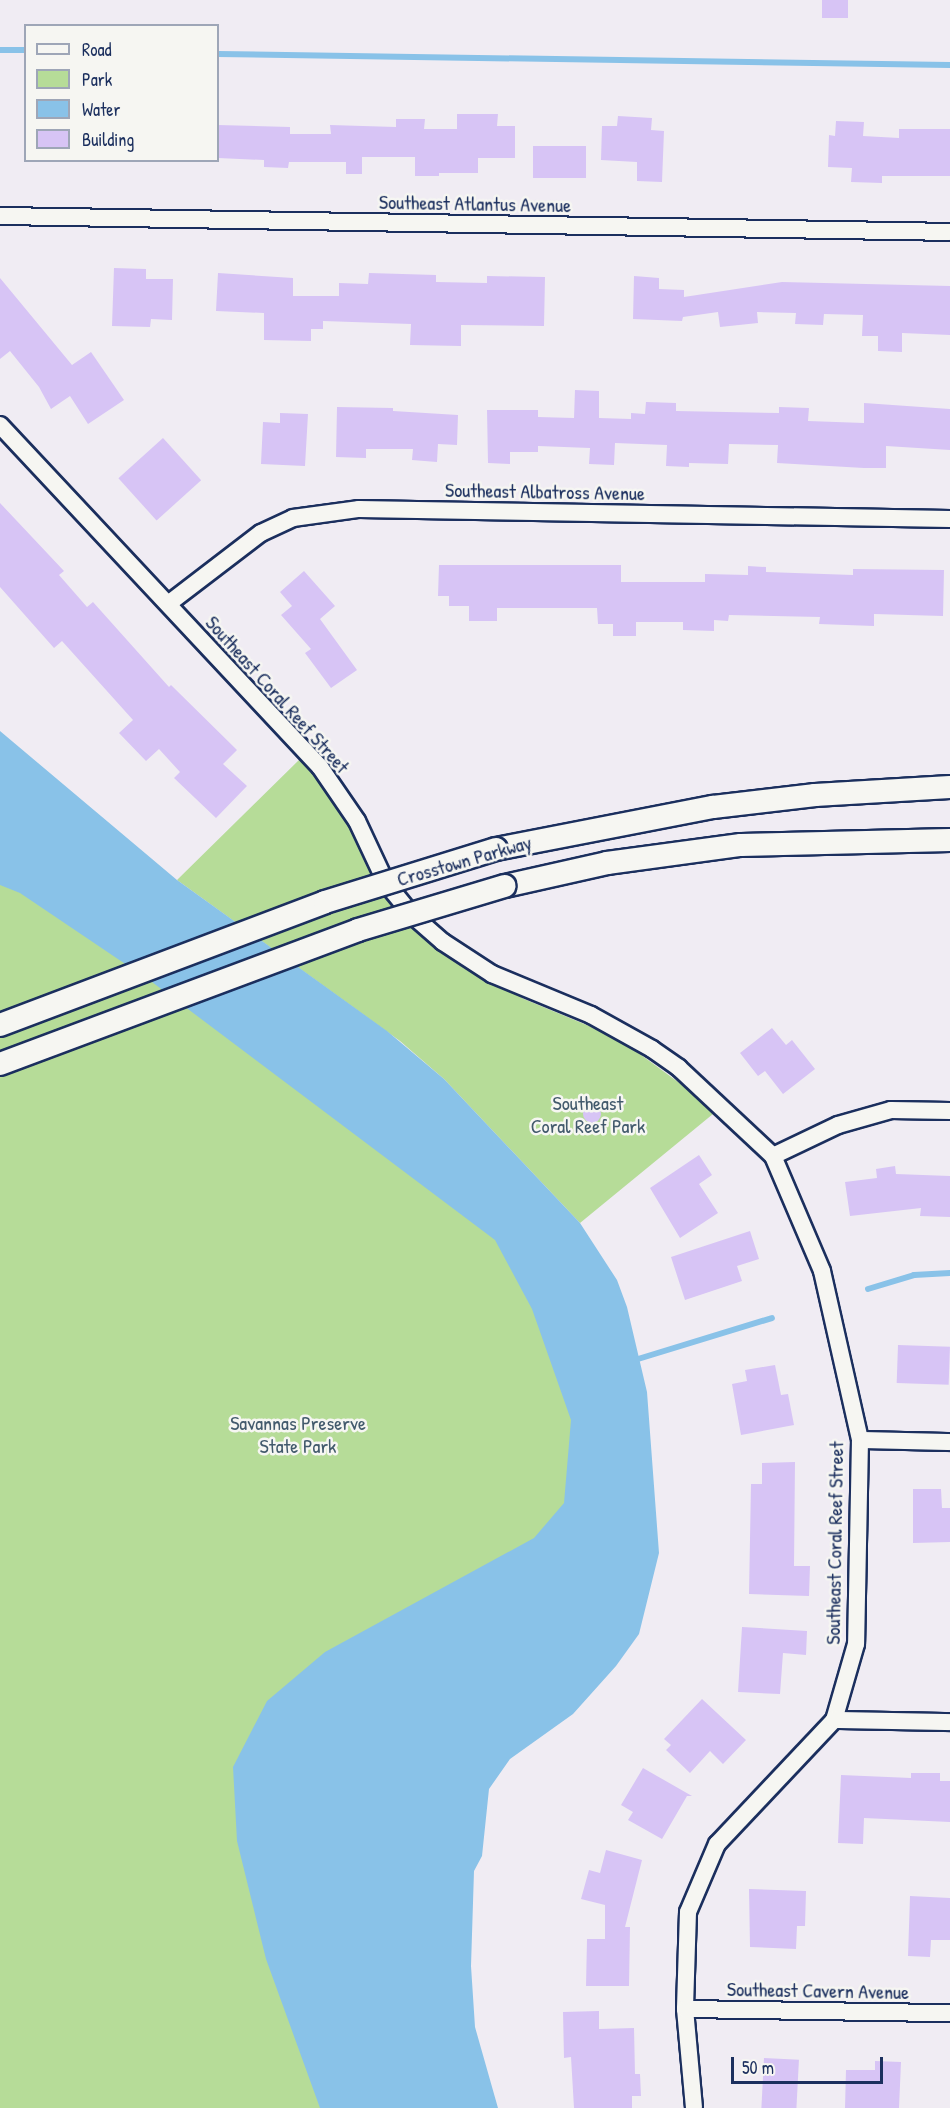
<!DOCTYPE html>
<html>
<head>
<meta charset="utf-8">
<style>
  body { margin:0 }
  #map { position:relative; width:950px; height:2108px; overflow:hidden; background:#f0ecf3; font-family:"Patrick Hand",sans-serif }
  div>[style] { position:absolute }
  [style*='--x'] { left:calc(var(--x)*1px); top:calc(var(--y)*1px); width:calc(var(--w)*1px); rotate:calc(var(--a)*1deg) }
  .green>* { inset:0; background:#b6dc98 }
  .water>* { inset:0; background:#89c2e8 }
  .stream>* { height:6px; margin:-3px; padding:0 3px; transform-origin:3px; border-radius:3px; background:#89c2e8 }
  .building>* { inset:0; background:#d7c4f5; transform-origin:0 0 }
  .round { border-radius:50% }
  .roads { filter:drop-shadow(2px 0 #1b2f5e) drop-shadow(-2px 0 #1b2f5e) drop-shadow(0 2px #1b2f5e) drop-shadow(0 -2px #1b2f5e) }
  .street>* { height:16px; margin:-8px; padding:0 8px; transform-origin:8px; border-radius:8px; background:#f6f6f2 }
  .secondary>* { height:22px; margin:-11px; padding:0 11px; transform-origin:11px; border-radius:11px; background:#f6f6f2 }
  .bridges { filter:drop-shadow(2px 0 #1b2f5e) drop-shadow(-2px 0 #1b2f5e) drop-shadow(0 2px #1b2f5e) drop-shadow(0 -2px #1b2f5e) }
  .secondary-bridge>* { height:22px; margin:-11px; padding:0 11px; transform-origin:11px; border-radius:11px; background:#f6f6f2 }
  span { translate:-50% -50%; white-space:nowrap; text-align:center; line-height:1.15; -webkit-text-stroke:5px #f6f6f2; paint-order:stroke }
  .street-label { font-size:20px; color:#1b2f5e }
  .park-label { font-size:20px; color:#425a6c }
  .legend { position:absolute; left:24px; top:24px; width:195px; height:138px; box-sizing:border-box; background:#f6f6f2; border:2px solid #9ea6b7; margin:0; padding:8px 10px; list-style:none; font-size:18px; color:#1b2f5e }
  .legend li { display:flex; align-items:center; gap:12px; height:30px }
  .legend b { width:30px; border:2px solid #9ea6b7 }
  .scale { position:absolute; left:731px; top:2057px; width:152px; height:27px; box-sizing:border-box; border:3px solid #1b2f5e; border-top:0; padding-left:8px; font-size:18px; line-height:21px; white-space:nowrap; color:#1b2f5e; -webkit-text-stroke:4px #f6f6f2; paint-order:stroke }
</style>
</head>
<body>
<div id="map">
  <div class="green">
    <i style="clip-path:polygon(300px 759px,332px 795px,396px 904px,433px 945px,524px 999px,618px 1038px,689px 1090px,713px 1114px,580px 1223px,444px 1079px,400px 1041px,177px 880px)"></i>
    <i style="clip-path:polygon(0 806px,587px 1310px,610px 1484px,445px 1696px,434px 2108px,0 2108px)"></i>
  </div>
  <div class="water">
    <i style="clip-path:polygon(0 731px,177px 880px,387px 1031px,444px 1079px,580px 1223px,617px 1280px,627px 1307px,647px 1392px,659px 1553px,639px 1634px,616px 1666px,573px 1714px,510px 1759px,489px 1789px,482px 1856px,474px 1871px,471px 1966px,475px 2027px,498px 2108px,320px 2108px,266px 1959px,237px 1841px,233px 1767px,267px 1701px,325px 1652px,534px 1538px,564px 1503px,571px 1420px,532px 1309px,495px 1240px,152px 982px,20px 893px,0 885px)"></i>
  </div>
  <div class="stream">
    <i style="--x:0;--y:50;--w:26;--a:0"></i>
    <i style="--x:218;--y:54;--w:732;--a:0.86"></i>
    <i style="--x:868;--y:1289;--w:48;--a:-16.9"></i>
    <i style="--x:914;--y:1275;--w:36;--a:-3"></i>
    <i style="--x:638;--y:1359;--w:140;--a:-17"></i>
  </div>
  <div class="building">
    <i style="left:822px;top:0;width:26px;height:18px"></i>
    <i style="clip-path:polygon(457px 114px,498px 114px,497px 126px,515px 126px,515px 158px,478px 158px,478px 173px,439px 173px,439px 176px,415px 176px,415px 157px,362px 157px,362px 174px,346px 174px,346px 162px,289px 162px,288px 168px,264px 167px,264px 160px,218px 158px,218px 125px,290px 127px,290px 134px,331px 134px,330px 125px,396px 127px,396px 119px,425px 119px,424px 129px,457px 129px)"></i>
    <i style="clip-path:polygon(618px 116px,652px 118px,651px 130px,664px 131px,662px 182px,637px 181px,637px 162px,601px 160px,602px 126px,617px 126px)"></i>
    <i style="clip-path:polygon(836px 121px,864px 122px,863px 136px,899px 138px,899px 129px,950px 129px,950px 176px,882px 176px,882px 183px,851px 182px,852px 168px,828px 167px,829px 135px,835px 136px)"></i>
    <i style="left:533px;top:146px;width:53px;height:32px"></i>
    <i style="clip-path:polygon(114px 268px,146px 269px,146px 279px,173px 279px,172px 320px,151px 319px,150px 327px,112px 326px)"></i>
    <i style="clip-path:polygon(218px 273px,293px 278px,293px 296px,339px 296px,339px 283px,368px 284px,369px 273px,436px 275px,436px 282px,487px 283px,487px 276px,545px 277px,544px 326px,461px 325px,461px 346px,410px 345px,411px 324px,323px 321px,323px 329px,311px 329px,311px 341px,264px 340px,264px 313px,216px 311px)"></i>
    <i style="clip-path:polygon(634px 276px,659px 278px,659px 289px,684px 290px,684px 297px,782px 282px,950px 286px,950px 335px,902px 333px,902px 352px,878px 351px,878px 336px,862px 336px,863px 315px,824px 314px,823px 325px,795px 324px,796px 313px,757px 312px,758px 323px,720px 327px,718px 312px,683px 317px,682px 321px,633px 319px)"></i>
    <i style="clip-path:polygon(0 278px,72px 365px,91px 352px,124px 400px,88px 424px,70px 396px,51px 409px,39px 387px,10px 351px,0 359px)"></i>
    <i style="clip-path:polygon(575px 390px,599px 391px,599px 418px,631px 419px,631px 413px,645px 414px,646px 402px,676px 403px,676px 411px,779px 413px,779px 407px,809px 408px,808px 421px,864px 423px,864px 403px,950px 409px,950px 450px,886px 446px,886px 468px,864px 468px,777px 463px,778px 445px,729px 444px,728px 464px,689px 463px,689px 467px,666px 466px,667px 445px,615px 443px,614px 465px,589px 464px,590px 448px,538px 446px,538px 452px,510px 452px,510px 464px,488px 463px,487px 410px,538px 410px,538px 417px,574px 418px)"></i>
    <i style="clip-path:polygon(337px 407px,393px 408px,393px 411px,458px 415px,457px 445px,438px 444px,437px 462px,412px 460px,413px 449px,366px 449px,366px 458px,336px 457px)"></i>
    <i style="clip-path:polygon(280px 413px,308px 414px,305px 466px,261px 464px,263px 422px,280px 423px)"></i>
    <i style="left:163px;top:438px;width:57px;height:60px;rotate:48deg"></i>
    <i style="clip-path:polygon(0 503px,64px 571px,59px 575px,87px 607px,93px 602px,169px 687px,171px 685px,237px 750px,223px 764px,247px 786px,216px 818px,174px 778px,180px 772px,159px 749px,146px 761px,119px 733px,133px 720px,62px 641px,54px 648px,0 587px)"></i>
    <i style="clip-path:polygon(439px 565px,621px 565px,621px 582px,705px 582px,705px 574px,748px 575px,748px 566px,766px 567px,766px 572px,853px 575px,853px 569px,944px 570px,943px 616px,874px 614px,874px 626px,819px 624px,820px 617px,729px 615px,728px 621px,714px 620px,714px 631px,683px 630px,683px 622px,636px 622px,636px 636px,613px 636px,613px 624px,598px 624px,597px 608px,497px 608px,497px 621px,469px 621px,469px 606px,449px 606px,449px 596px,438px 596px)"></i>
    <i style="clip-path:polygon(304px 571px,335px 606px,320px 619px,357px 670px,331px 688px,305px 653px,311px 649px,281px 615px,292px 606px,280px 592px)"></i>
    <i style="clip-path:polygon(772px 1028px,786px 1045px,792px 1040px,815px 1069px,783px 1094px,765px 1071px,758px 1076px,740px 1053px)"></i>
    <i class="round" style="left:583px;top:1105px;width:18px;height:18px"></i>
    <i style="clip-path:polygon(699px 1155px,712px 1175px,699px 1184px,718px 1213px,680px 1238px,650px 1188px)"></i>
    <i style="clip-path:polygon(895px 1166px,896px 1174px,950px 1176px,950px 1217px,920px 1216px,921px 1208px,850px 1216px,845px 1182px,877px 1178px,876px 1169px)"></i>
    <i style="clip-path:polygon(750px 1231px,759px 1259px,737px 1266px,742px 1281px,685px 1300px,671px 1257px)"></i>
    <i style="left:898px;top:1345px;width:52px;height:38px;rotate:2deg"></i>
    <i style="clip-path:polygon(775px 1365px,781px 1395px,788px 1394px,794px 1425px,741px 1435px,732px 1384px,747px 1381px,745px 1370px)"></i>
    <i style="clip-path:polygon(795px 1462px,794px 1566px,810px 1566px,809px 1596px,749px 1594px,751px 1484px,762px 1484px,762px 1463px)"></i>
    <i style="clip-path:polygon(913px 1489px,941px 1489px,942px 1508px,950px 1508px,950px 1542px,913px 1543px)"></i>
    <i style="clip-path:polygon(742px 1627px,807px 1631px,806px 1655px,783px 1653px,780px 1694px,738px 1692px)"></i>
    <i style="clip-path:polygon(702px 1699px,746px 1740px,723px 1764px,710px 1751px,690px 1773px,666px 1750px,671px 1745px,664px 1739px)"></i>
    <i style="clip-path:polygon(643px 1768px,692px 1796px,687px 1796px,662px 1839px,628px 1820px,633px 1812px,621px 1805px)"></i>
    <i style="clip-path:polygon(911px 1773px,940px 1773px,940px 1781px,950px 1781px,950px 1822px,864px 1818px,863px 1844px,838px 1843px,841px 1775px,911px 1778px)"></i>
    <i style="clip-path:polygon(606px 1850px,642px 1860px,625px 1927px,630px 1927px,629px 1986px,586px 1986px,587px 1939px,605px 1939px,605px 1905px,581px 1899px,589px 1870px,600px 1873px)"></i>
    <i style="clip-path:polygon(749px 1889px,806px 1891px,805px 1926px,797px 1926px,796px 1949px,750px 1947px)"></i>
    <i style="clip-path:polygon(910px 1896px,950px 1898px,950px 1940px,931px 1940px,930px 1957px,908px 1956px)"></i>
    <i style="clip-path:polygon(599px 2011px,599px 2029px,634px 2028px,635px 2074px,640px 2074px,641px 2096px,632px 2096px,632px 2108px,574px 2108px,571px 2057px,564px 2058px,563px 2012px)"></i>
    <i style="left:764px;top:2058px;width:35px;height:50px;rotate:3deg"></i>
    <i style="clip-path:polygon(875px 2061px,901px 2062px,899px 2108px,845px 2108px,846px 2070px,875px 2070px)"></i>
  </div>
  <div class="roads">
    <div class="street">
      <i style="--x:0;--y:216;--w:950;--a:0.96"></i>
      <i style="--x:0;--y:425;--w:468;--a:46.9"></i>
      <i style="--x:320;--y:767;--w:65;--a:55.6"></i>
      <i style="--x:357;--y:821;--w:68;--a:64.9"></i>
      <i style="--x:386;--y:883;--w:41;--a:50.9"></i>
      <i style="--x:412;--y:915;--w:41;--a:41.1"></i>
      <i style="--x:443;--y:942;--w:59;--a:33.1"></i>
      <i style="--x:492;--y:974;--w:107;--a:22.5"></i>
      <i style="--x:591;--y:1015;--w:70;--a:29.1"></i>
      <i style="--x:652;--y:1049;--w:33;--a:35"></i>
      <i style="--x:679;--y:1068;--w:129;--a:43.1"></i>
      <i style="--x:773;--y:1156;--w:125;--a:66.9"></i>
      <i style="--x:822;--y:1271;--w:173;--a:77.3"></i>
      <i style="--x:860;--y:1440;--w:204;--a:91.1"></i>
      <i style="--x:856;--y:1644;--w:79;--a:106.1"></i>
      <i style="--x:834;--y:1720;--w:170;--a:133.3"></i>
      <i style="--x:717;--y:1844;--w:74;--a:113.1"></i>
      <i style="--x:688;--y:1912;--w:97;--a:91.8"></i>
      <i style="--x:685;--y:2009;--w:99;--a:84.8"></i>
      <i style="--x:168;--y:604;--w:117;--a:-37.4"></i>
      <i style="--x:261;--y:533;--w:35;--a:-25"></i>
      <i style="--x:293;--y:518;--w:67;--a:-7.8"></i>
      <i style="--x:359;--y:509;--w:591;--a:0.97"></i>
      <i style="--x:773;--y:1156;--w:72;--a:-25.5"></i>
      <i style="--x:838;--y:1125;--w:55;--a:-15.8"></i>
      <i style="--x:891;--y:1110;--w:59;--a:1"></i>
      <i style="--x:860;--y:1440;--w:90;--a:1.3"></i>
      <i style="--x:834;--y:1720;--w:116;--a:1"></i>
      <i style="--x:685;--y:2009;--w:265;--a:0.9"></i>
    </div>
    <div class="secondary">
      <i style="--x:496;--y:849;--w:221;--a:-11"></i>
      <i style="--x:713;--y:807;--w:103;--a:-6.7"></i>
      <i style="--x:815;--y:795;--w:135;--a:-3.4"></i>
      <i style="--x:505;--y:886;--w:105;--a:-12.7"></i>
      <i style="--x:607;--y:863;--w:135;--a:-7.7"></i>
      <i style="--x:741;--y:845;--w:209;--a:-1.4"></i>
    </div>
  </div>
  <div class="bridges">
    <div class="secondary-bridge">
      <i style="--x:0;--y:1025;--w:347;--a:-20.7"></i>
      <i style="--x:325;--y:902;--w:179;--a:-17.2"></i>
      <i style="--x:0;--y:1064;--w:382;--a:-20.5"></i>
      <i style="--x:358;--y:930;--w:153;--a:-16.7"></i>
    </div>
  </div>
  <div class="street-label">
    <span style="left:475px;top:203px;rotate:1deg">Southeast Atlantus Avenue</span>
    <span style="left:545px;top:491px;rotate:1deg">Southeast Albatross Avenue</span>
    <span style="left:278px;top:694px;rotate:48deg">Southeast Coral Reef Street</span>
    <span style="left:464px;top:860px;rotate:-16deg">Crosstown Parkway</span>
    <span style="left:834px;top:1543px;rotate:-89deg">Southeast Coral Reef Street</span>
    <span style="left:818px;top:1990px;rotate:1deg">Southeast Cavern Avenue</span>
  </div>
  <div class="park-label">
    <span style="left:588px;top:1114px">Southeast<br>Coral Reef Park</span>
    <span style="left:298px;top:1434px">Savannas Preserve<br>State Park</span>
  </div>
  <ul class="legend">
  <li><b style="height:8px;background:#f6f6f2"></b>Road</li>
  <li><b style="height:16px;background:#b6dc98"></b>Park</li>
  <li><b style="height:16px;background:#89c2e8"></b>Water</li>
  <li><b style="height:16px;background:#d7c4f5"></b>Building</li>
  </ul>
  <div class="scale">50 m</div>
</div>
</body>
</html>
